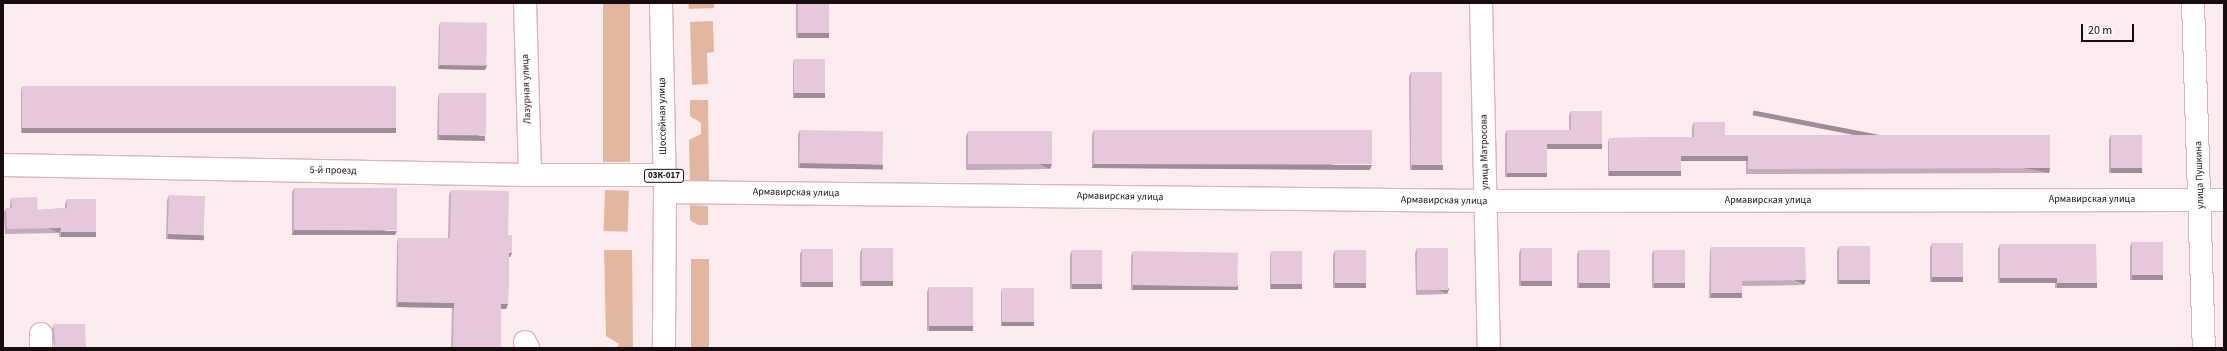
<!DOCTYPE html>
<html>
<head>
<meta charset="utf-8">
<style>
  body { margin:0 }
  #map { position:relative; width:2227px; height:351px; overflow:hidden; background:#fcecef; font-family:"Source Sans 3",sans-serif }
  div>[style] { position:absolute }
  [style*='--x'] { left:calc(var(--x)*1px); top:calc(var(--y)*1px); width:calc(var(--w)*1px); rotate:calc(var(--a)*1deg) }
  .green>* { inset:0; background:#e3b79f; transform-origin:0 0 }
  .roads { filter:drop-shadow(1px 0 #dab5bd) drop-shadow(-1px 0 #dab5bd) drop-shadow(0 1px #dab5bd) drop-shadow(0 -1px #dab5bd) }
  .minor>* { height:22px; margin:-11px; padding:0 11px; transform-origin:11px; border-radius:11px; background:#fff }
  .major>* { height:22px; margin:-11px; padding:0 11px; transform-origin:11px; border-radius:11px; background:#fff }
  .wall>* { inset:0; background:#c7abbc }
  .shaded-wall>* { inset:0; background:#a28b99; transform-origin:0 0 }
  .building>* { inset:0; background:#e7c7db; transform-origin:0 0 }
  span { translate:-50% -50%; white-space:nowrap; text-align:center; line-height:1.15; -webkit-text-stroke:4px #fefefe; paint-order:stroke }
  .shield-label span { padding:1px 3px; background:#fefefe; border:1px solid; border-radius:3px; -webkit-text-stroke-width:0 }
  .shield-label { font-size:9px; color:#180c0f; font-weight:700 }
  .street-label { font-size:10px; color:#180c0f }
  .frame { position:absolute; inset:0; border:4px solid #180c0f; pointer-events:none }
  .scale { position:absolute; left:2081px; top:24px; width:53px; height:18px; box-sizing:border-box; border:2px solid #180c0f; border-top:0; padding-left:5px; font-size:12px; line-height:14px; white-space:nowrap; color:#180c0f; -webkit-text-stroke:3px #fefefe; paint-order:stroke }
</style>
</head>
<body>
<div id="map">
  <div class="green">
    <i style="left:603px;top:3px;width:27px;height:159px"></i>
    <i style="clip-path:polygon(688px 3px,714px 3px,714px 8px,689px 9px)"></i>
    <i style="clip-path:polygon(713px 21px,714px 52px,707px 53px,708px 84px,692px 85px,690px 22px)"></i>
    <i style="clip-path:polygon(690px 100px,708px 100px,709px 181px,690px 182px,689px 140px,701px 134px,701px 123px,690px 116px)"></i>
    <i style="left:605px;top:190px;width:24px;height:41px;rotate:2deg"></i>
    <i style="clip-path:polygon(690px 205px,708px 206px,708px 225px,698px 225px,690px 220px)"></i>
    <i style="clip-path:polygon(604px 250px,632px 250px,633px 348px,617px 348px,619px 344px,606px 336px)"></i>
    <i style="left:691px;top:259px;width:18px;height:89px"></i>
  </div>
  <div class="roads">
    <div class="minor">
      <i style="--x:525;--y:3;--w:172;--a:88.3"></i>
      <i style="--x:1481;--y:3;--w:345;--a:88.7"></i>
      <i style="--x:2193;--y:3;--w:345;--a:88.2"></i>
      <i style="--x:3;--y:165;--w:527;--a:1.09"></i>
      <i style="--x:530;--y:175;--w:134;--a:0"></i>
      <i style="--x:665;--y:192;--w:821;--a:0.63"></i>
      <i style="--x:1486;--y:201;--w:738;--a:-0.08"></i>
      <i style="--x:525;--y:342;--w:7;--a:63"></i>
      <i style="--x:41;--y:348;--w:14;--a:-90"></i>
    </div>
    <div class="major">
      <i style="--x:661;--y:3;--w:189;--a:88.8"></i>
      <i style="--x:665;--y:192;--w:156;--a:90.4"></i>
    </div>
  </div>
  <div class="wall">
    <i style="clip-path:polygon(796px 3px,829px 3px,829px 33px,827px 38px,796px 38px)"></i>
    <i style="clip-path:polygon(440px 22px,487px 65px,485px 70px,438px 69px,439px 27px)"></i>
    <i style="clip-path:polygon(794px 59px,825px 93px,824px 98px,793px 98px,793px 64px)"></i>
    <i style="clip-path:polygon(1411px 72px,1441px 170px,1410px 170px,1409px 77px)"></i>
    <i style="clip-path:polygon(22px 86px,396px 128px,394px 133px,21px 133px,21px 91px)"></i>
    <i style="clip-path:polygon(439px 93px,484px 141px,437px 140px,438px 98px)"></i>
    <i style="clip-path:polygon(1571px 111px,1600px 149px,1547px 149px,1546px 177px,1505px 177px,1505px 134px,1507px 130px,1569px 130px,1569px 115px)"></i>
    <i style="clip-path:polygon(1694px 122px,1725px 135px,2050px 168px,2049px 173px,1746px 174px,1746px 161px,1681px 161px,1681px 171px,1679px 176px,1608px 176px,1608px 142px,1609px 138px,1692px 137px,1692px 127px)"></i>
    <i style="clip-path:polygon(800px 130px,881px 169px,798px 168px,798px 134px)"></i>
    <i style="clip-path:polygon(1094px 130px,1370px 170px,1092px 168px,1092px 135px)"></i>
    <i style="clip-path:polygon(968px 132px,1052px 164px,1050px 169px,966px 170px,966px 136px)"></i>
    <i style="clip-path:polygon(2111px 135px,2141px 173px,2109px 173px,2109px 139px)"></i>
    <i style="clip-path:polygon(294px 188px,395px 235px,292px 235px,292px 193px)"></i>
    <i style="clip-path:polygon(451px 190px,508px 235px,512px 253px,510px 257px,509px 257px,508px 304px,506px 309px,501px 309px,500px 348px,451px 348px,452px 308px,396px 307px,397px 243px,398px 238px,448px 238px,449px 195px)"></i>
    <i style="clip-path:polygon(169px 195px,202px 240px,166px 239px,167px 200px)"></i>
    <i style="clip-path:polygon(11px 198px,38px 210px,65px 208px,65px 204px,67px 199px,96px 232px,94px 237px,59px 237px,59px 233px,5px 234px,4px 213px,6px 208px,10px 208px,10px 202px)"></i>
    <i style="clip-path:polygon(2132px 242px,2161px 280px,2130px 280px,2130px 246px)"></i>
    <i style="clip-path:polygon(1932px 243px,1961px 282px,1930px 282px,1930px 248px)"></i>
    <i style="clip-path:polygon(2000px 244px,2097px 283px,2095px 288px,2055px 288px,2055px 283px,1998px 283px,1998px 249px)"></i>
    <i style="clip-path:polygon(1839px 246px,1868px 284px,1837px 284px,1837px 251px)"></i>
    <i style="clip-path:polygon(1711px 247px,1804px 285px,1742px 286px,1740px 298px,1709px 298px,1710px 252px)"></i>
    <i style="clip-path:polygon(862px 248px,893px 281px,891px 286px,860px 286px,860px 253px)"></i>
    <i style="clip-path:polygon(1417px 248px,1449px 289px,1447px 294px,1416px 295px,1415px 253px)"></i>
    <i style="clip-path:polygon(1521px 248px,1550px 286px,1519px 286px,1519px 253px)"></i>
    <i style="clip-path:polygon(802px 249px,833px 282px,831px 287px,800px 287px,800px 254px)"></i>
    <i style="clip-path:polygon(1072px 250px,1101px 289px,1070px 289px,1070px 255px)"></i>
    <i style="clip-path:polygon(1335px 250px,1365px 288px,1333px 288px,1333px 255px)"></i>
    <i style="clip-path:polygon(1579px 250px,1608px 288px,1577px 288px,1577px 254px)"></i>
    <i style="clip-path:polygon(1654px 250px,1683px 288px,1652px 288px,1652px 254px)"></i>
    <i style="clip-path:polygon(1133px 251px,1238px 285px,1236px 290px,1131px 290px,1131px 256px)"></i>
    <i style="clip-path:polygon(1271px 251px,1301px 289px,1270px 289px,1270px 256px)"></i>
    <i style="clip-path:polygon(929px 287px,973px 326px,971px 331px,927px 331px,927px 292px)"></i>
    <i style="clip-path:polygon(1002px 288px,1032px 326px,1001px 326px,1001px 293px)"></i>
    <i style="clip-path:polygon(54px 324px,86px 348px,54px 348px,52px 329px)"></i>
  </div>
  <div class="shaded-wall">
    <i style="left:798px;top:33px;width:31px;height:5px"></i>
    <i style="clip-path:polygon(440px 65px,487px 65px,485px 70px,438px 69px)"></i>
    <i style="left:794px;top:93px;width:31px;height:5px"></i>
    <i style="left:22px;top:128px;width:374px;height:5px"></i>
    <i style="left:439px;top:135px;width:46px;height:5px;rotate:1deg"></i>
    <i style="left:1547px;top:144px;width:55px;height:5px"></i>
    <i style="left:1681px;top:156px;width:67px;height:5px"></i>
    <i style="left:800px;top:163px;width:83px;height:5px;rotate:1deg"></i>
    <i style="left:1052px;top:164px;width:5px;height:84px;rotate:112deg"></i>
    <i style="clip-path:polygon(1094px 164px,1372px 165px,1370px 170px,1092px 168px)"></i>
    <i style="left:1412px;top:165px;width:31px;height:5px"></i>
    <i style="left:2050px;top:168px;width:5px;height:302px;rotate:101deg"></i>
    <i style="left:2111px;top:168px;width:31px;height:5px"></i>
    <i style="left:1609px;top:171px;width:72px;height:5px"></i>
    <i style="left:1507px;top:173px;width:40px;height:4px"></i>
    <i style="left:61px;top:228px;width:5px;height:54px;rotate:112deg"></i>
    <i style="clip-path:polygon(294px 230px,397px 231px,395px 235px,292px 235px)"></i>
    <i style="left:61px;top:232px;width:35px;height:5px"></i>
    <i style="left:168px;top:234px;width:36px;height:5px;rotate:2deg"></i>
    <i style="clip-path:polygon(509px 253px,512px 253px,510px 257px,507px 257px)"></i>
    <i style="left:2132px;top:275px;width:31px;height:5px"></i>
    <i style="left:1932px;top:277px;width:31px;height:5px"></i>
    <i style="left:2000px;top:278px;width:57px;height:5px"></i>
    <i style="left:1806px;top:280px;width:5px;height:64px;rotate:112deg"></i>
    <i style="left:1839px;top:280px;width:31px;height:4px"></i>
    <i style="left:862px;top:281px;width:31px;height:5px"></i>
    <i style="left:1521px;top:281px;width:31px;height:5px"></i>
    <i style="left:802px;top:282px;width:31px;height:5px"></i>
    <i style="left:1335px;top:283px;width:31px;height:5px"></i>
    <i style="left:1579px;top:283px;width:31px;height:5px"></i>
    <i style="left:1654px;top:283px;width:31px;height:5px"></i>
    <i style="left:2057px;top:283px;width:40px;height:5px"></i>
    <i style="left:1072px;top:284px;width:30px;height:5px"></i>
    <i style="left:1271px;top:284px;width:31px;height:5px"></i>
    <i style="left:1133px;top:285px;width:105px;height:5px"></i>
    <i style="left:1449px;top:289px;width:5px;height:31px;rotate:112deg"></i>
    <i style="left:1711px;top:293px;width:31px;height:5px"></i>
    <i style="left:398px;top:302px;width:56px;height:5px;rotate:1deg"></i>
    <i style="clip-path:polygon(501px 304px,508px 304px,506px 309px,499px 309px)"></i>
    <i style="left:1002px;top:322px;width:32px;height:4px"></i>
    <i style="left:929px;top:326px;width:44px;height:5px"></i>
  </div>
  <div class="building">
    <i style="left:798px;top:3px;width:31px;height:30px"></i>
    <i style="left:440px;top:22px;width:47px;height:43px;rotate:1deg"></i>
    <i style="left:794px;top:59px;width:31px;height:34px"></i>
    <i style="left:1411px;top:72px;width:31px;height:93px"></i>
    <i style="left:22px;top:86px;width:374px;height:42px"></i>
    <i style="left:439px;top:93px;width:47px;height:42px"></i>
    <i style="clip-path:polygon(1571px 111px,1602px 111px,1602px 144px,1547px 144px,1547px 173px,1507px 173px,1507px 130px,1571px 130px)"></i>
    <i style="clip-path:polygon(1694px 122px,1725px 122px,1725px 135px,2050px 135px,2050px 168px,1748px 169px,1748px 156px,1681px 156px,1681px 171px,1609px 171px,1609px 138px,1694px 137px)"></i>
    <i style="left:800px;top:130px;width:83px;height:33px;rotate:1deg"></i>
    <i style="left:1094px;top:130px;width:278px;height:34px"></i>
    <i style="left:1052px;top:131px;width:33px;height:84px;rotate:90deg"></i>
    <i style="left:2111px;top:135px;width:31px;height:33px"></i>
    <i style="left:294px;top:188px;width:103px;height:42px"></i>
    <i style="clip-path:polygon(451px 190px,509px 191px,508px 235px,512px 235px,512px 253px,509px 253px,508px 304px,501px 304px,501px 347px,453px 348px,454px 303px,398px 302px,398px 238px,450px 238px)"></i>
    <i style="left:169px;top:195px;width:36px;height:39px;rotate:2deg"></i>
    <i style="clip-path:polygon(37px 197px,38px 210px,67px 208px,67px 199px,96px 199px,96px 232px,61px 232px,61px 228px,7px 229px,6px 208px,12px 208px,11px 198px)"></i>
    <i style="left:2132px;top:242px;width:31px;height:33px"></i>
    <i style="left:1932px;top:243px;width:31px;height:34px"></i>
    <i style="clip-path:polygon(2000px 244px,2096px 244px,2097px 283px,2057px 283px,2057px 278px,2000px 278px)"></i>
    <i style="left:1839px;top:246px;width:31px;height:34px"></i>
    <i style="clip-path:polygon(1711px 247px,1805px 247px,1806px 280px,1742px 281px,1742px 293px,1711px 293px)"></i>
    <i style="left:862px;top:248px;width:31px;height:33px"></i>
    <i style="left:1417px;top:248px;width:31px;height:42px"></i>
    <i style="left:1521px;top:248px;width:31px;height:33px"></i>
    <i style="left:802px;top:249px;width:31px;height:33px"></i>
    <i style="left:1072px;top:250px;width:30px;height:34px"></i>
    <i style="left:1335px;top:250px;width:31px;height:33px"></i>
    <i style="left:1579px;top:250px;width:31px;height:33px"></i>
    <i style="left:1654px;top:250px;width:31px;height:33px"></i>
    <i style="left:1133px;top:251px;width:105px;height:34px;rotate:1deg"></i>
    <i style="left:1271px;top:251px;width:31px;height:33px"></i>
    <i style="left:929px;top:287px;width:44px;height:39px"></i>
    <i style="left:1002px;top:288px;width:32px;height:34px"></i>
    <i style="clip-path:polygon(54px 324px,85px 324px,86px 348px,54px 348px,55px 343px)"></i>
  </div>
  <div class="shield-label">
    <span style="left:664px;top:176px">03К-017</span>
  </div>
  <div class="street-label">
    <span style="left:527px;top:89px;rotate:-92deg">Лазурная улица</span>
    <span style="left:663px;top:116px;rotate:-91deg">Шоссейная улица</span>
    <span style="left:1485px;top:152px;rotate:-91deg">улица Матросова</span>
    <span style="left:333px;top:171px;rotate:1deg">5-й проезд</span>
    <span style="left:2200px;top:175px;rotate:-92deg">улица Пушкина</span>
    <span style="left:796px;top:193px;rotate:1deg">Армавирская улица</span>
    <span style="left:1120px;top:197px;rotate:1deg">Армавирская улица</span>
    <span style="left:2092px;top:200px">Армавирская улица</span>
    <span style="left:1444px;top:201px;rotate:1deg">Армавирская улица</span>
    <span style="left:1768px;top:201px">Армавирская улица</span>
  </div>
  <div class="frame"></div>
  <div class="scale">20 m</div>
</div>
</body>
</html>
